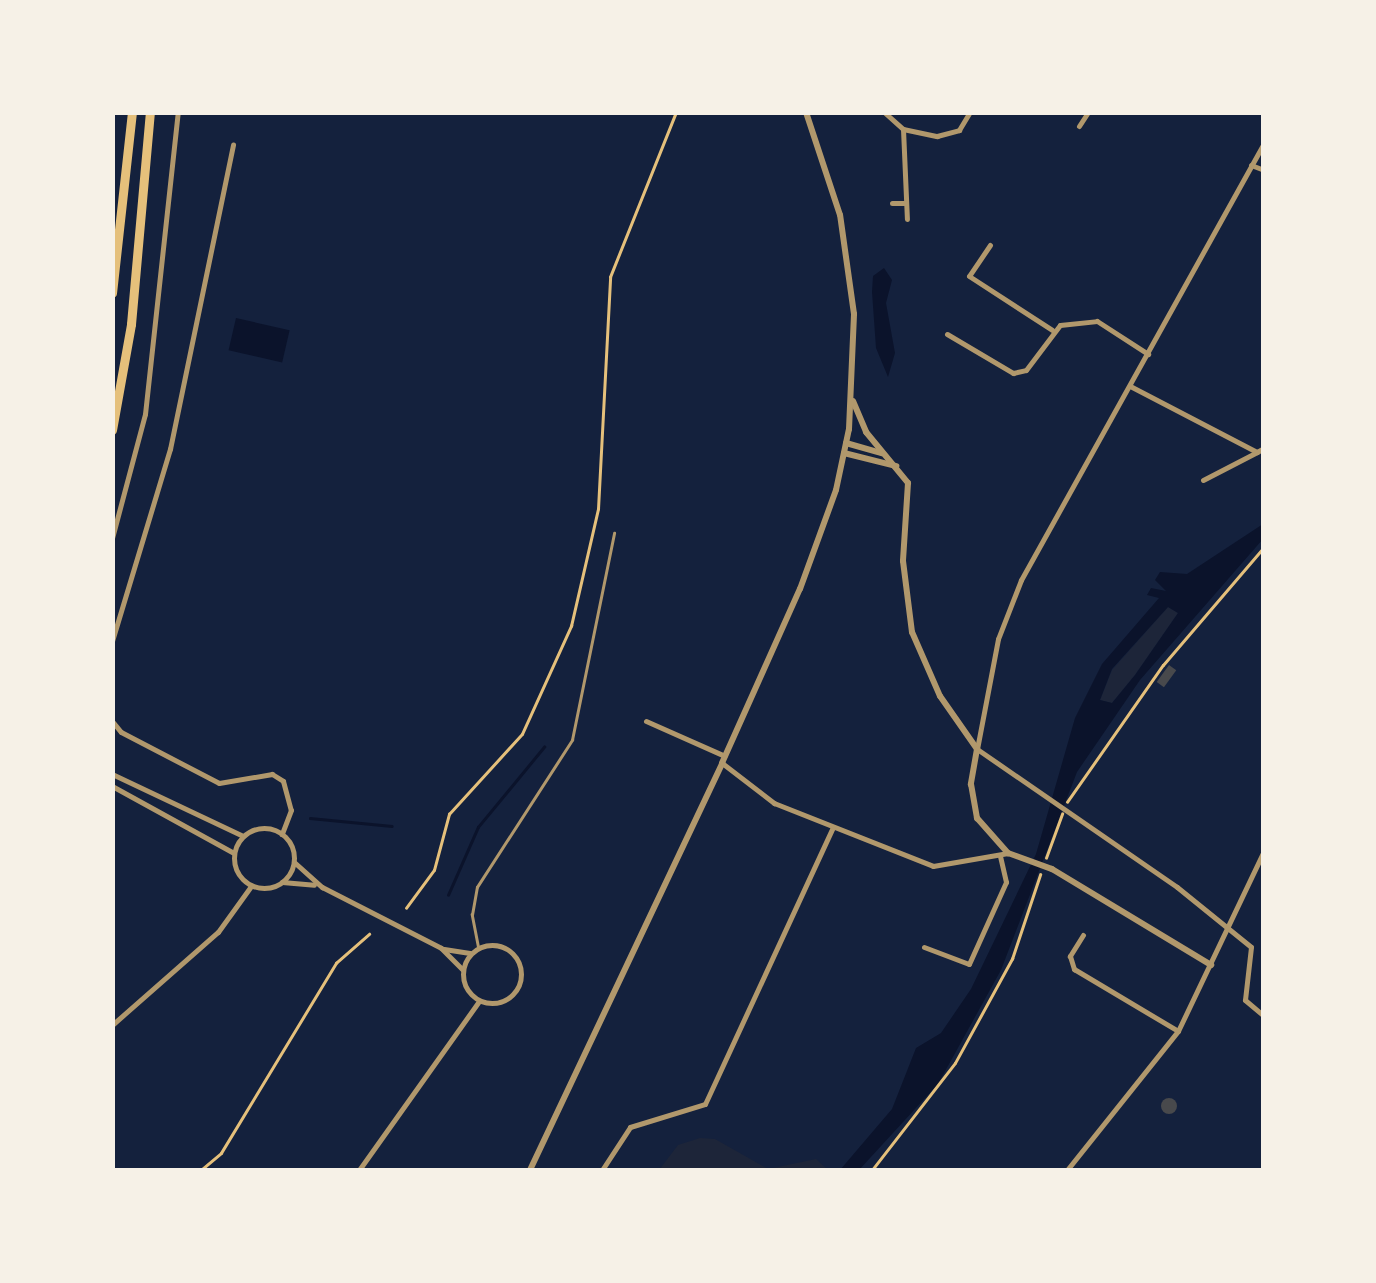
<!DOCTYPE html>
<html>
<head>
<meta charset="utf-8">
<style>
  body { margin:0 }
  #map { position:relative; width:1376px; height:1283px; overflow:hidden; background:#14213d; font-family:Roboto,sans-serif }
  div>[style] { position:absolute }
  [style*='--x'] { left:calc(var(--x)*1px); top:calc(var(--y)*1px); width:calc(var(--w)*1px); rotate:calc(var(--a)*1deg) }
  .green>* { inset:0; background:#1d2539 }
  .water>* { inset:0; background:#0b132b; transform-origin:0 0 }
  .stream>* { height:2.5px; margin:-1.25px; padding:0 1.25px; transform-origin:1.25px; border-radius:1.25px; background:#0b132b }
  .building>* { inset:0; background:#48494c; transform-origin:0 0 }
  .round { border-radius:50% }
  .path>* { height:2.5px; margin:-1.25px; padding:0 1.25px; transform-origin:1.25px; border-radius:1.25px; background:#e5c07b }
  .service>* { height:2.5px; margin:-1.25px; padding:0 1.25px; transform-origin:1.25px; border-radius:1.25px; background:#b1986c }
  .minor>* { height:5px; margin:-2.5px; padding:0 2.5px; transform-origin:2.5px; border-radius:2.5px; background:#b1986c }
  .minor>.ring { margin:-2.5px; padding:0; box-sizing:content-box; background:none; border:5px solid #b1986c; border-radius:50% }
  .tertiary>* { height:6px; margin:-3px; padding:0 3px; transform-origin:3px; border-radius:3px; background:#b1986c }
  .trunk>* { height:9px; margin:-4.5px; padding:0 4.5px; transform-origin:4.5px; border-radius:4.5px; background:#e5c07b }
  span { translate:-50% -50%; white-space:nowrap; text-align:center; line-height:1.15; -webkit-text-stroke:8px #f6f1e7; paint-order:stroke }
  .frame { position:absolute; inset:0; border:115px solid #f6f1e7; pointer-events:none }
</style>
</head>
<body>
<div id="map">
  <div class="green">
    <i style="clip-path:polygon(1168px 607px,1178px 613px,1135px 675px,1112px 703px,1100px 700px,1112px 670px)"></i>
    <i style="clip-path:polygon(700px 1138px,715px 1139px,768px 1169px,816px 1159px,828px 1170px,659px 1170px,678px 1145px)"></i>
  </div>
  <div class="water">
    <i style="clip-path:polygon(884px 268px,892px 280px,886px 303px,895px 353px,888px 377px,876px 348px,872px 292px,873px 276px)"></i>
    <i style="left:236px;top:318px;width:55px;height:33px;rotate:13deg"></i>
    <i style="clip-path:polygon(evenodd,1263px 524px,1263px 539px,1140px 680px,1077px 772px,1001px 970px,938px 1084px,859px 1170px,840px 1170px,892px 1109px,916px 1048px,941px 1033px,971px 989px,1036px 854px,1075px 718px,1102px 664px,1159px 598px,1147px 595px,1151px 588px,1166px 591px,1155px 580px,1160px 572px,1187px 574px,1263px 524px,1168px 607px,1178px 613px,1135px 675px,1112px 703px,1100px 700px,1112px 669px,1168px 607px)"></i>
  </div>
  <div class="stream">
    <i style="--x:310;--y:818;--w:82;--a:5.6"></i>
    <i style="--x:448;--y:895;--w:74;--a:-66.2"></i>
    <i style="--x:478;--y:827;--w:104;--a:-50.5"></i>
  </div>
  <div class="building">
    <i style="left:1169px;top:665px;width:9px;height:21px;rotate:36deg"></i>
    <i class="round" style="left:1161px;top:1098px;width:16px;height:16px"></i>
  </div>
  <div class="path">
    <i style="--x:1067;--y:802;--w:167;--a:-55"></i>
    <i style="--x:1163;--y:665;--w:155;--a:-49.4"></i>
    <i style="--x:1046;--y:858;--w:47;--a:-70"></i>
    <i style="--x:406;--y:908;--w:47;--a:-53.6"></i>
    <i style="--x:434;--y:870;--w:58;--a:-75"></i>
    <i style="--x:449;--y:814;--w:108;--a:-47.6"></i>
    <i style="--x:522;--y:734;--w:119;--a:-65.6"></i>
    <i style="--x:571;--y:626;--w:120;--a:-77"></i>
    <i style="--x:598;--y:509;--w:232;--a:-87"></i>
    <i style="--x:610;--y:277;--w:178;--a:-68.2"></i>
    <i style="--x:201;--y:1170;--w:26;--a:-40"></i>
    <i style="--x:221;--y:1153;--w:222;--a:-58.8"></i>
    <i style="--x:336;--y:963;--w:44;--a:-41.3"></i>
    <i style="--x:872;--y:1170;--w:135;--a:-52.2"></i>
    <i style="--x:955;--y:1063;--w:119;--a:-61.3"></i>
    <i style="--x:1012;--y:959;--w:89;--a:-71.6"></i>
  </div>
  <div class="service">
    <i style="--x:478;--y:947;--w:33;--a:-101"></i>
    <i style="--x:472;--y:915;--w:28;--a:-80"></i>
    <i style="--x:477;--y:887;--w:175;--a:-57.1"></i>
    <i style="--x:572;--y:740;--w:211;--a:-78.5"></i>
  </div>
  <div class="minor">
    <i style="--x:884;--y:112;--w:25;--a:42"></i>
    <i style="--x:903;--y:129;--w:35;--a:12"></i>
    <i style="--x:937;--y:136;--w:23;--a:-15"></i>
    <i style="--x:959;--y:130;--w:21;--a:-59"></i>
    <i style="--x:1079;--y:126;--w:17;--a:-57"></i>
    <i style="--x:903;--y:129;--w:90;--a:87.5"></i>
    <i style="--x:1264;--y:143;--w:500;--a:119.08"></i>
    <i style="--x:1021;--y:580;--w:63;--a:111.3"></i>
    <i style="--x:998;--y:639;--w:112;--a:100.8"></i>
    <i style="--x:977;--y:749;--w:243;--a:34.6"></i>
    <i style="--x:1177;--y:887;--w:95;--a:39"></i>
    <i style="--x:1251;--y:947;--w:53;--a:96.5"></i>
    <i style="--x:1245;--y:1000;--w:25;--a:40"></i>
    <i style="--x:1251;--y:165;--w:14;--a:21"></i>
    <i style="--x:892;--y:203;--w:14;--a:0"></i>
    <i style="--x:990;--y:245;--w:37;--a:124"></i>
    <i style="--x:969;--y:276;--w:99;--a:33"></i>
    <i style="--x:947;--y:334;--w:77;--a:30.6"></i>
    <i style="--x:1013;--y:373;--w:13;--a:-13"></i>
    <i style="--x:1026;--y:370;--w:56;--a:-52.9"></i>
    <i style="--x:1060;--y:325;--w:37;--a:-6"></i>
    <i style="--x:1097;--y:321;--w:61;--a:32.9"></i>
    <i style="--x:1130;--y:386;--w:143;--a:27.5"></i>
    <i style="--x:1257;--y:452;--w:8;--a:-30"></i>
    <i style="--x:1203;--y:480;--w:61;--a:-27.4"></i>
    <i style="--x:112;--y:538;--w:128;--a:-75.1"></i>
    <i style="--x:145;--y:414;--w:304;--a:-83.8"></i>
    <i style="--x:112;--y:641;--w:201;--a:-73.2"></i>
    <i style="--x:170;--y:449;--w:311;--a:-78.3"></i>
    <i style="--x:112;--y:721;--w:14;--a:51"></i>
    <i style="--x:121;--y:732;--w:110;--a:27.5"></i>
    <i style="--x:219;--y:783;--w:54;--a:-9.6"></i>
    <i style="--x:272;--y:774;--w:13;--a:32"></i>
    <i style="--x:283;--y:781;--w:30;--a:75"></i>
    <i style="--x:291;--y:810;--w:26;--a:111"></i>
    <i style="--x:646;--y:721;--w:86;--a:23.9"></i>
    <i style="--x:722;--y:763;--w:66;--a:37.6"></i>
    <i style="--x:774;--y:803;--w:171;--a:21.6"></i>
    <i style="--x:933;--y:866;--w:76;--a:-9.8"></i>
    <i style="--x:112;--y:774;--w:145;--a:25.3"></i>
    <i style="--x:112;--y:786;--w:139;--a:28.8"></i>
    <i class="ring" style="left:234px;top:828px;width:55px;height:55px"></i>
    <i style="--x:294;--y:862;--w:38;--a:42"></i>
    <i style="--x:322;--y:887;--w:134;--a:27.1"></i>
    <i style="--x:441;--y:948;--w:30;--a:45"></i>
    <i style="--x:282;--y:882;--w:32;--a:5"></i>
    <i style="--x:1083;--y:935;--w:25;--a:122"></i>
    <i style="--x:1070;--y:956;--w:14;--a:73"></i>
    <i style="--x:1074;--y:969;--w:121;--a:30.8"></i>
    <i class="ring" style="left:463px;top:945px;width:53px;height:53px"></i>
    <i style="--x:924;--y:947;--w:48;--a:20.7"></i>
    <i style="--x:969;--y:964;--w:90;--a:-65.7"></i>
    <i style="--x:1006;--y:882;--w:26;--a:-103"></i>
    <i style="--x:444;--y:949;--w:26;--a:9"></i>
    <i style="--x:112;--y:1025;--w:141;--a:-41.3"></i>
    <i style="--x:218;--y:932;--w:57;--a:-54.3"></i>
    <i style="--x:359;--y:1170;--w:207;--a:-54.6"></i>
    <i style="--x:602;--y:1170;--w:51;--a:-56.9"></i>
    <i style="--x:630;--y:1127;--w:78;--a:-17"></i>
    <i style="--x:705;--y:1104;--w:305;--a:-65.2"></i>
    <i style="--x:1067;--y:1170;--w:178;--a:-51.4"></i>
    <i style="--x:1178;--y:1031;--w:199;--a:-64.5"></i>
  </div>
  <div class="tertiary">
    <i style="--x:853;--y:401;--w:34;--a:67"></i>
    <i style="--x:866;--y:432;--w:66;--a:50.5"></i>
    <i style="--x:908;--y:483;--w:78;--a:93.7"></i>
    <i style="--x:903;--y:561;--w:72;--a:82.8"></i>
    <i style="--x:912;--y:632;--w:70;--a:66.4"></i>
    <i style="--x:940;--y:696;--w:65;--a:55.1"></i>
    <i style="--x:977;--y:749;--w:36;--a:100"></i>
    <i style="--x:971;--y:784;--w:35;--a:80"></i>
    <i style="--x:977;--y:818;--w:47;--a:48.5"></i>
    <i style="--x:1008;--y:853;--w:47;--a:20"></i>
    <i style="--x:1052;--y:869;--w:186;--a:31.1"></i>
    <i style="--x:846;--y:443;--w:37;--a:16"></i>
    <i style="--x:844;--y:453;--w:54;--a:14"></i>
    <i style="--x:530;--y:1170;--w:450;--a:-64.7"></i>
    <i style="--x:722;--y:763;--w:191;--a:-65.9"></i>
    <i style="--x:800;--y:589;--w:105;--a:-70"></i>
    <i style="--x:836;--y:490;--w:62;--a:-78"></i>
    <i style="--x:849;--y:429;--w:115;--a:-87.5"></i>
    <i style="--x:854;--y:314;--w:100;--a:-98"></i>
    <i style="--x:840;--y:215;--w:108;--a:-108.3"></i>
  </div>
  <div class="trunk">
    <i style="--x:112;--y:293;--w:182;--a:-83.7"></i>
    <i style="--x:112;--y:430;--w:108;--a:-79.8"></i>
    <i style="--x:131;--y:324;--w:213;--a:-84.9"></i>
  </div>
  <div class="frame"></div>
</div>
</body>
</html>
